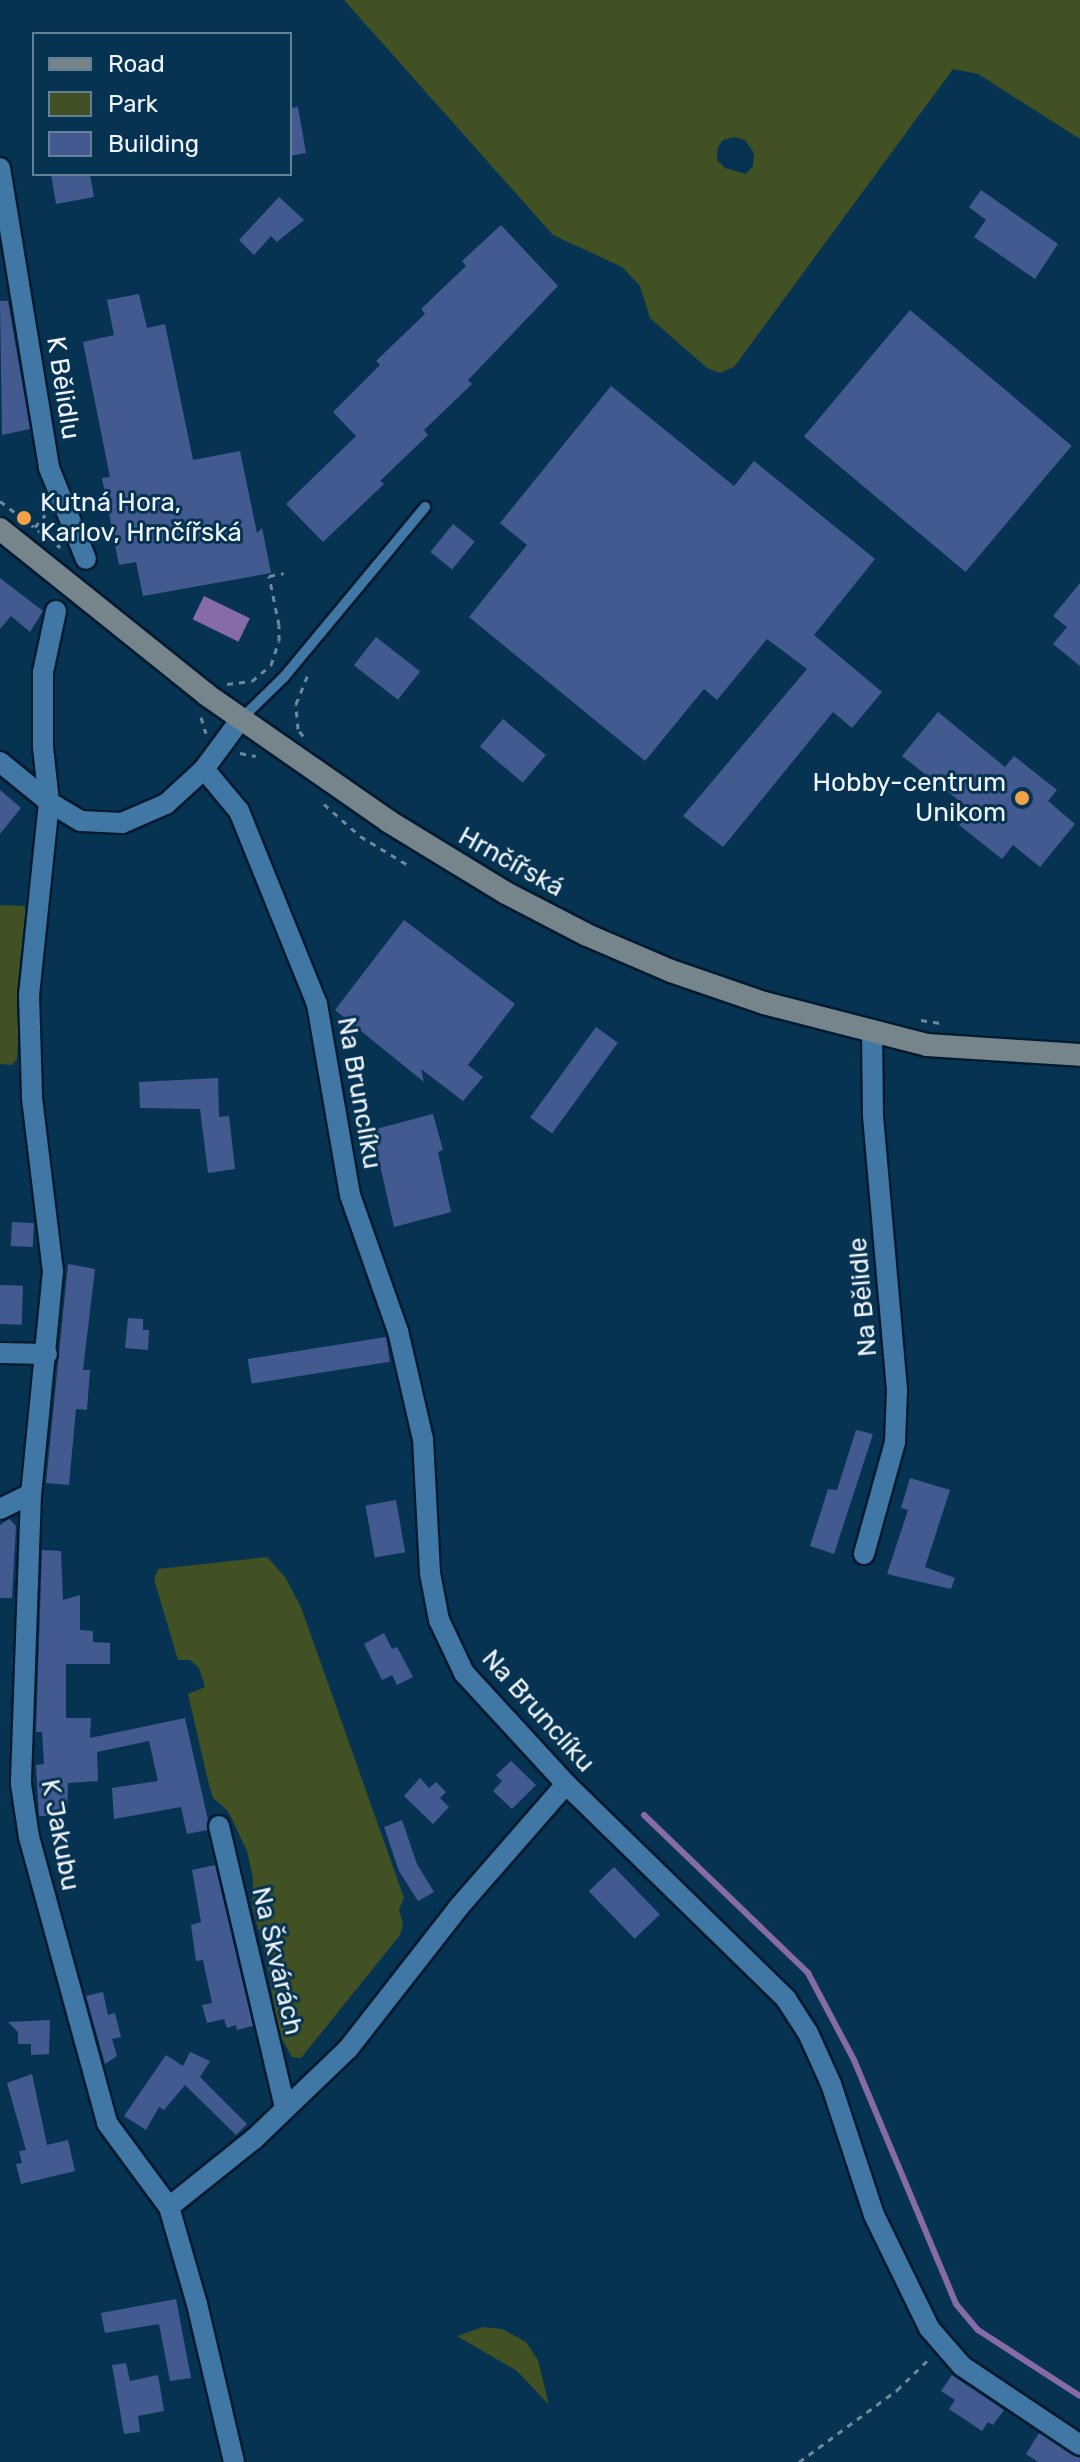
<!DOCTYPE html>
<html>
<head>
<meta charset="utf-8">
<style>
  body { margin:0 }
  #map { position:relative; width:1080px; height:2462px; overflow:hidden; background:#063352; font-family:Rubik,sans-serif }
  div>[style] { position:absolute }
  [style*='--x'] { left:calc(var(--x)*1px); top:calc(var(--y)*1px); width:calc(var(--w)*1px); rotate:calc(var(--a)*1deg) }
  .green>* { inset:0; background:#415124 }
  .water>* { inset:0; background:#876ba6; transform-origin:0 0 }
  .stream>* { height:6px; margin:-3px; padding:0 3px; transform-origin:3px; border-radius:3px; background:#876ba6 }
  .building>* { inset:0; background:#435a91; transform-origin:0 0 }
  .path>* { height:3px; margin-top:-1.5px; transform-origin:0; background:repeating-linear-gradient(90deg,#6e899c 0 6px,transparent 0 12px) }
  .roads { filter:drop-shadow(2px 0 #001a2f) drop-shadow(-2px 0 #001a2f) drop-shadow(0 2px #001a2f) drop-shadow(0 -2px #001a2f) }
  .service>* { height:10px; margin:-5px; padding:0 5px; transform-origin:5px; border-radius:5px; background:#4177a4 }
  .minor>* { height:20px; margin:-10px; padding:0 10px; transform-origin:10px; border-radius:10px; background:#4177a4 }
  .secondary>* { height:22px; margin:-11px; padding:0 11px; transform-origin:11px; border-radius:11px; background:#76858c }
  .dots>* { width:22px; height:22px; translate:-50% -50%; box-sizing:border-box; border:4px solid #063352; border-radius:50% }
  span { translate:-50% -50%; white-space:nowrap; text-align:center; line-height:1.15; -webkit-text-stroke:6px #063352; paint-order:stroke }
  .street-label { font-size:26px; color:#eff4f9 }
  .poi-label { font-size:26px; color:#eff4f9 }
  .left { translate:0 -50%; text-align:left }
  .right { translate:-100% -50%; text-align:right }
  .legend { position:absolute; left:32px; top:32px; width:260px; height:144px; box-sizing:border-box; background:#063352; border:2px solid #638095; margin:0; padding:10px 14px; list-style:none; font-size:24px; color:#eff4f9 }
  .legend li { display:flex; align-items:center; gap:16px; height:40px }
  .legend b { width:40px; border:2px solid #638095 }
</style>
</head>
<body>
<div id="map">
  <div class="green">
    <i style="clip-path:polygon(evenodd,344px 0,1080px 0,1080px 139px,978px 74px,953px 69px,734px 367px,720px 373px,707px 368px,650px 318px,640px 286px,622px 267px,553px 235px,344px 0,734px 137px,745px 140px,754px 153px,753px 166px,746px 174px,725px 168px,717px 160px,718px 147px,723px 140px,734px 137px)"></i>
    <i style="clip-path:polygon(0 905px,24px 906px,27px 911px,17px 1059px,12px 1065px,0 1064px)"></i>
    <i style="clip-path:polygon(267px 1557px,285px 1577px,301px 1607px,404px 1898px,399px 1909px,403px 1925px,400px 1935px,301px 2058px,292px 2057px,279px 2034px,266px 1959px,252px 1906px,253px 1878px,247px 1851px,228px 1811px,213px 1798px,208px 1781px,188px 1694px,205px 1687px,199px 1668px,190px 1660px,178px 1660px,154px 1579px,158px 1569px)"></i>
    <i style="clip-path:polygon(483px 2327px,502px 2329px,526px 2342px,538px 2360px,549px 2405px,517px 2371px,457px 2336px)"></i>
  </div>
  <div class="water">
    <i style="left:204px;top:596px;width:51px;height:26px;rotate:26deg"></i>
  </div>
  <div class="stream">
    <i style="--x:644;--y:1815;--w:228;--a:43.9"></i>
    <i style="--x:808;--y:1973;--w:98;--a:62.1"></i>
    <i style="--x:854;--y:2060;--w:264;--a:67.3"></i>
    <i style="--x:956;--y:2304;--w:34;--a:50"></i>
    <i style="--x:978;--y:2330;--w:121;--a:32.9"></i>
  </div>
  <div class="building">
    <i style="clip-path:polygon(298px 107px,306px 153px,290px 156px,290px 108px)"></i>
    <i style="clip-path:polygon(51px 174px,90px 174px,94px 197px,56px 204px)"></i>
    <i style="clip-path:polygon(981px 190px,1058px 244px,1035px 279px,974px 237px,986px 220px,969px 207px)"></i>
    <i style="clip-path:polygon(279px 197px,304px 220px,277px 242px,271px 236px,254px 255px,239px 240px)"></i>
    <i style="clip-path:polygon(501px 225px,558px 286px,468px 380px,472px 384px,424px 430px,428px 435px,380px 481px,384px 484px,323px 542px,286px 504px,356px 436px,333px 412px,380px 365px,376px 361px,425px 314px,421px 309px,466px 266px,462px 261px)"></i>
    <i style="clip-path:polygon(139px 294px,147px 328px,165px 324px,193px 460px,240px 451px,257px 533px,262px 528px,271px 573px,143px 596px,136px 562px,119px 565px,102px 478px,110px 477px,83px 342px,114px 335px,107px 300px)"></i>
    <i style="clip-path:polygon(0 301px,8px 301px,30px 429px,2px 435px)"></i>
    <i style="left:910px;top:310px;width:211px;height:165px;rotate:40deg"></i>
    <i style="clip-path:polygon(611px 386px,734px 486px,754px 461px,875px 559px,814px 635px,882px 692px,852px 728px,833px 712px,723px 847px,683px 816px,807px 669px,767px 639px,717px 700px,704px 689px,645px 761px,469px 617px,527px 545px,500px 523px)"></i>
    <i style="left:453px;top:524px;width:28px;height:36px;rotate:39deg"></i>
    <i style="clip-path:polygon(0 578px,43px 611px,30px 632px,11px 616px,0 629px)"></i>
    <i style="clip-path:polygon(1080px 583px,1080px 666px,1053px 644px,1067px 627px,1053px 616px)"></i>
    <i style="left:376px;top:637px;width:56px;height:36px;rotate:38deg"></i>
    <i style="clip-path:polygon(938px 712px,1005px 767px,1014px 756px,1057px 790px,1048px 801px,1075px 824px,1040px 867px,1013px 845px,1002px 859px,959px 825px,971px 810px,902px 756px)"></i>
    <i style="left:503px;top:719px;width:56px;height:36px;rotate:40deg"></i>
    <i style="clip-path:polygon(0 790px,21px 808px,0 834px)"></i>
    <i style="clip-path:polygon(404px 920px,515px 1004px,468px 1065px,483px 1077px,463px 1101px,421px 1069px,424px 1082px,335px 1010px)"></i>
    <i style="left:596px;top:1027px;width:27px;height:112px;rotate:36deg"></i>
    <i style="clip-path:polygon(218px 1078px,219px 1117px,229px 1116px,235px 1169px,208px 1173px,200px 1109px,140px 1108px,139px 1082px)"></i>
    <i style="clip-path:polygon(433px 1114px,443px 1150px,438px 1152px,451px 1212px,394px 1227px,372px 1130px)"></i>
    <i style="left:12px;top:1222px;width:22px;height:24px;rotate:3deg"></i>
    <i style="clip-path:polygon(68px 1264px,95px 1269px,83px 1370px,90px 1370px,87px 1410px,76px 1409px,69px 1485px,46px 1483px)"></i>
    <i style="left:0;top:1285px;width:23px;height:39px;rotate:2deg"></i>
    <i style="clip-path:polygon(128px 1318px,143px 1319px,143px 1330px,149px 1330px,148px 1350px,125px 1348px)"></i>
    <i style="left:386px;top:1337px;width:25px;height:140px;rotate:81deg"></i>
    <i style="clip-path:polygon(856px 1430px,873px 1434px,834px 1554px,810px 1546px,828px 1489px,837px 1490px)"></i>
    <i style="clip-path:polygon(910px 1478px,950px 1490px,925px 1567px,955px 1578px,951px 1589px,887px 1574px,908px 1510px,901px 1508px)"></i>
    <i style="left:396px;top:1500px;width:53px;height:31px;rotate:80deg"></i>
    <i style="clip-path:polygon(9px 1519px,16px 1526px,12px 1598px,0 1598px,0 1525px)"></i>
    <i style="clip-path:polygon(42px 1550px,61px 1551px,63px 1600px,80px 1595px,80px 1630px,93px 1631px,93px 1642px,110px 1643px,110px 1664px,66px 1664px,66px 1718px,91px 1718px,90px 1738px,185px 1718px,208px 1820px,207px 1830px,187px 1834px,181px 1807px,114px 1819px,112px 1788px,158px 1781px,149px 1741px,97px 1752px,98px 1781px,68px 1783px,67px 1816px,39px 1816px,36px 1765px,44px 1764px,42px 1732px,36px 1732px)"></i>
    <i style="clip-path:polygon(384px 1633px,392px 1649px,397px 1647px,413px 1677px,397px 1685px,392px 1675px,382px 1680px,364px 1644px)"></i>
    <i style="clip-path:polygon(511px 1761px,536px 1785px,512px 1809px,493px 1791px,502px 1781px,496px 1775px)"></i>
    <i style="clip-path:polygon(420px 1778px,429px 1788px,436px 1782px,446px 1792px,440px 1798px,449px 1807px,433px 1824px,404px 1796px)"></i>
    <i style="clip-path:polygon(402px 1820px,417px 1864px,434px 1892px,418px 1901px,399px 1871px,384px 1827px)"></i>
    <i style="clip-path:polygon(215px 1865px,253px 2026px,237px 2030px,236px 2025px,227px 2028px,224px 2019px,207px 2023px,202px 2005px,212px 2003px,203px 1960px,196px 1961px,191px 1925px,201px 1922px,192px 1870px)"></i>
    <i style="left:614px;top:1867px;width:66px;height:35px;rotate:46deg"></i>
    <i style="clip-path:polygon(103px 1992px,108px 2015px,115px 2013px,121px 2037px,112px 2039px,117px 2056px,105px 2064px,86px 1996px)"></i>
    <i style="clip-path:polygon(50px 2020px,49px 2054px,31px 2055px,31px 2044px,18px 2044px,18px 2032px,8px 2022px)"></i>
    <i style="clip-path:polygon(190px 2052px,210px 2061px,200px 2077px,247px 2124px,236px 2135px,185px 2085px,164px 2110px,159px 2107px,146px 2130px,124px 2116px,166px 2055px,183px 2066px)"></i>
    <i style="clip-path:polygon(32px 2074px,47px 2145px,68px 2140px,75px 2171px,21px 2184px,16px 2164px,22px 2163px,19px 2151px,26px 2150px,7px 2083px)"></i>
    <i style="clip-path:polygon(176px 2299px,191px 2378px,170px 2381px,159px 2324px,105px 2333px,101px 2313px)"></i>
    <i style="clip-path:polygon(126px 2363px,130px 2381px,158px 2375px,164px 2411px,138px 2416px,140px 2432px,124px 2434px,112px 2365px)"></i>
    <i style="clip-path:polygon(952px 2375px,1004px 2410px,993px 2425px,988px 2422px,982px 2431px,949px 2409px,955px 2400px,941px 2391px)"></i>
    <i style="clip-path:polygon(1039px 2433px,1080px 2458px,1080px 2462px,1038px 2462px,1026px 2454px)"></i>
  </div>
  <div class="path">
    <i style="--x:0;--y:501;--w:76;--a:37.5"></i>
    <i style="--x:35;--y:527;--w:16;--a:-50"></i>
    <i style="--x:227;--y:684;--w:25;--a:-7"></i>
    <i style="--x:252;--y:681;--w:25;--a:-40"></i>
    <i style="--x:271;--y:665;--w:25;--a:-72"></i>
    <i style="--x:279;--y:641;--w:16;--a:-90"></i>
    <i style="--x:279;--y:625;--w:50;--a:-101.5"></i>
    <i style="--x:269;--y:576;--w:15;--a:-11"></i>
    <i style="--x:201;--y:717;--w:17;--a:73"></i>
    <i style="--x:303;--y:736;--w:9;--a:-126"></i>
    <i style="--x:298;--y:729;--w:25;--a:-95"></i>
    <i style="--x:296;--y:704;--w:35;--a:-68"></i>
    <i style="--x:240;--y:753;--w:16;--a:11"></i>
    <i style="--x:324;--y:804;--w:48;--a:41.6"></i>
    <i style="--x:360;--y:836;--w:56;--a:31.1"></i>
    <i style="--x:921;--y:1020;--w:24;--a:9"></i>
    <i style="--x:799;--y:2462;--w:122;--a:-36.3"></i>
    <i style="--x:897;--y:2390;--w:46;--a:-44.1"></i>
  </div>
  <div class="roads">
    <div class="service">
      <i style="--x:241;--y:719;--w:60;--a:-44.3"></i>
      <i style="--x:284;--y:677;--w:221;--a:-50.3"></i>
    </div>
    <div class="minor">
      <i style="--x:0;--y:168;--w:304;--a:80.7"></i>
      <i style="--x:49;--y:468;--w:98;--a:67.9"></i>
      <i style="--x:56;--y:611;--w:62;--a:102"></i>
      <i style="--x:43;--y:672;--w:75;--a:90"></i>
      <i style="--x:43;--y:747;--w:55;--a:83.8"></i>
      <i style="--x:49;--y:802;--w:193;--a:95.9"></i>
      <i style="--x:29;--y:994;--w:104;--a:88.3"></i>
      <i style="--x:32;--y:1098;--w:174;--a:83.1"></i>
      <i style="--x:53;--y:1271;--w:224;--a:95.6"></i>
      <i style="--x:31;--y:1494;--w:290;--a:92"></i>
      <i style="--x:21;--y:1784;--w:54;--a:81.4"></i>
      <i style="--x:29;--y:1837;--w:296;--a:74.7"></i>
      <i style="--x:107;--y:2123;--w:104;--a:53.6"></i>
      <i style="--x:169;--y:2207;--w:101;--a:73.9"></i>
      <i style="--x:197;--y:2304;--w:162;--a:76.8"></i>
      <i style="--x:0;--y:762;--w:63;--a:39.2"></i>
      <i style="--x:49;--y:802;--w:37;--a:31"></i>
      <i style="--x:81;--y:821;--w:41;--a:2.8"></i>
      <i style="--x:122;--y:823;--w:48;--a:-23.4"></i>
      <i style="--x:166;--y:804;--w:52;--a:-42.6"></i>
      <i style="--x:204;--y:769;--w:62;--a:-53.5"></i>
      <i style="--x:204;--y:769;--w:55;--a:50.2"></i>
      <i style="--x:239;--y:811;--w:208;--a:68"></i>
      <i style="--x:317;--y:1004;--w:194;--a:80.2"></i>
      <i style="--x:350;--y:1195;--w:144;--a:70.6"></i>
      <i style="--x:398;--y:1331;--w:111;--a:77"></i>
      <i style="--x:423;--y:1439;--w:134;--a:87"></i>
      <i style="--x:430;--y:1573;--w:48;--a:79.2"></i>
      <i style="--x:439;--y:1620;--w:59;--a:64.7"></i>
      <i style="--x:464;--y:1673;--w:151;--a:47.4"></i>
      <i style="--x:566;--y:1784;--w:308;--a:44.3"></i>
      <i style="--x:786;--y:1999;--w:40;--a:57.1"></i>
      <i style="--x:808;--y:2033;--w:56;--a:65.7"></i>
      <i style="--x:831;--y:2084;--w:138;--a:71.8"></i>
      <i style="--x:874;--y:2215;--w:126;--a:64"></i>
      <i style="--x:929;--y:2328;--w:50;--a:49"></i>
      <i style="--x:962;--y:2366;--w:142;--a:33.8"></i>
      <i style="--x:0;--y:1353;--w:47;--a:1.2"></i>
      <i style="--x:0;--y:1509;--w:34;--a:-26"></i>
      <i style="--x:864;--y:1554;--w:116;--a:-74.5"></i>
      <i style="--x:895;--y:1442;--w:52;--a:-87.8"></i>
      <i style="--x:897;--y:1390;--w:277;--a:-95"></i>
      <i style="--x:873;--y:1114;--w:83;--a:-90.7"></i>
      <i style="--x:219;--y:1826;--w:289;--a:76.8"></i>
      <i style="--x:169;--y:2207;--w:109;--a:-38.7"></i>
      <i style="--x:254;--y:2139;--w:130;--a:-43.8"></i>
      <i style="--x:348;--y:2049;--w:179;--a:-52"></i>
      <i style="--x:458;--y:1908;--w:164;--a:-48.9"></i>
    </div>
    <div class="secondary">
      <i style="--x:0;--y:529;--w:265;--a:38.7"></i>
      <i style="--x:207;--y:695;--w:221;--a:34.8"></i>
      <i style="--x:388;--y:821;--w:138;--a:31.4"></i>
      <i style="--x:506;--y:893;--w:91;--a:27.4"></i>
      <i style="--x:587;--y:935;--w:91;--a:23.2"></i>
      <i style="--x:671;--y:971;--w:98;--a:19"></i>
      <i style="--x:764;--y:1003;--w:168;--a:14.4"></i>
      <i style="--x:927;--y:1045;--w:153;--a:3.7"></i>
    </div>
  </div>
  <div class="dots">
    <i style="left:24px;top:518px;background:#f5a246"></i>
    <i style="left:1022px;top:798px;background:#f5a246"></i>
  </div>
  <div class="street-label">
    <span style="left:63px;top:388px;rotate:81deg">K Bělidlu</span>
    <span style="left:511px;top:862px;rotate:29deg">Hrnčířská</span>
    <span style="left:359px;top:1093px;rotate:80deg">Na Brunclíku</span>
    <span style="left:863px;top:1297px;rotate:-95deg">Na Bělidle</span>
    <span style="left:538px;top:1711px;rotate:48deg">Na Brunclíku</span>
    <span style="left:60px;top:1835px;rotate:79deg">K Jakubu</span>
    <span style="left:277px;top:1961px;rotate:77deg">Na Škvárách</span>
  </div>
  <div class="poi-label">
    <span class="left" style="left:40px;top:518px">Kutná Hora,<br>Karlov, Hrnčířská</span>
    <span class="right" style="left:1006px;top:798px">Hobby-centrum<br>Unikom</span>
  </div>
  <ul class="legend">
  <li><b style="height:10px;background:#76858c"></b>Road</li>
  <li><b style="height:22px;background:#415124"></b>Park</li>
  <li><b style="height:22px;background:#435a91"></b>Building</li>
  </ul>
</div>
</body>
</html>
